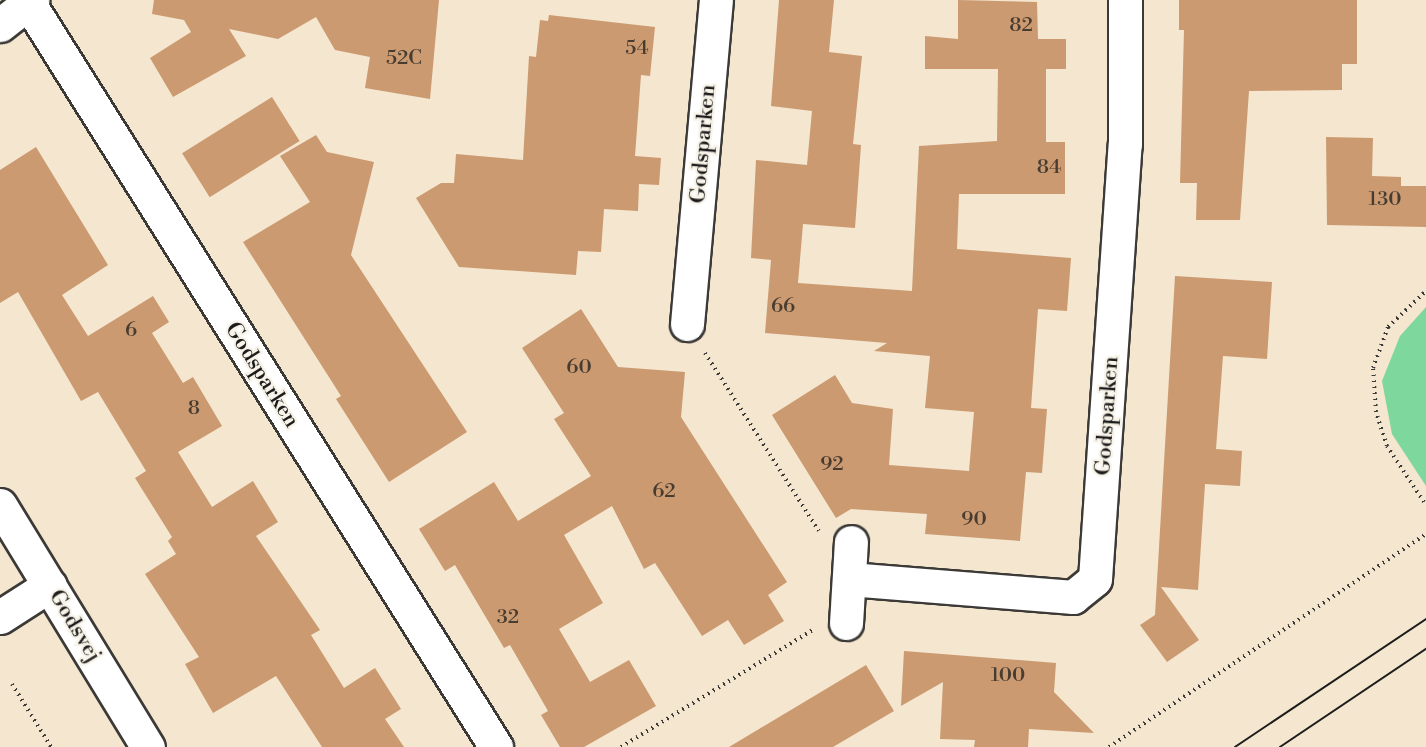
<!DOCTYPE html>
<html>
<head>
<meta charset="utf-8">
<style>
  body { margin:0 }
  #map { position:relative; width:1426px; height:747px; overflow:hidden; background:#f4e6cf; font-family:"Libre Bodoni",serif }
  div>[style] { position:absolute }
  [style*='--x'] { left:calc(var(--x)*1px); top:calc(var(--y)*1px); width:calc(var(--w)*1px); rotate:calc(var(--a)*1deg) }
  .green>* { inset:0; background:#7ed79c }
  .building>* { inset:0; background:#cb9a71; transform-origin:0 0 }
  .path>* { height:4px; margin-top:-2px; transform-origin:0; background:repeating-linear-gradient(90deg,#3c3a37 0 1.5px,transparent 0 6px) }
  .roads { filter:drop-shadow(2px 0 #3c3a37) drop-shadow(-2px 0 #3c3a37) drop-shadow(0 2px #3c3a37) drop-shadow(0 -2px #3c3a37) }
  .street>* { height:33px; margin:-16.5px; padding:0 16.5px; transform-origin:16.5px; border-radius:16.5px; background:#fff }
  .secondary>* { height:33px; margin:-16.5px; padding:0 16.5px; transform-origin:16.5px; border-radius:16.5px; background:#fff }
  .tram>* { height:1.5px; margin:-0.75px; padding:0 0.75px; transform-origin:0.75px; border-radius:0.75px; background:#1c1c1c }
  span { translate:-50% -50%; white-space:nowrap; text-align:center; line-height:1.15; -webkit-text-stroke:4.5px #f7f3e8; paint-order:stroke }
  .number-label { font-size:20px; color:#483c31 }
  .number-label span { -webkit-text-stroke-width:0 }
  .street-label { font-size:22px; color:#1c1c1c }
</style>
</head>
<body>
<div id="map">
  <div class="green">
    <i style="clip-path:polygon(1426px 307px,1426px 486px,1392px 434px,1382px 381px,1400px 336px)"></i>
  </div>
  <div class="building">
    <i style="clip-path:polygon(154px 0,439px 0,430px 99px,365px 88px,370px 57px,335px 50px,316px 17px,278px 39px,229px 29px,246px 56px,173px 97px,150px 58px,191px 32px,184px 20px,152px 14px)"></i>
    <i style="clip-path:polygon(779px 0,834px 0,829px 52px,862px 56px,853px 144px,861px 145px,855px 228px,803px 224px,798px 283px,912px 291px,919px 146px,997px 141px,998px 69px,925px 69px,925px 36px,958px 39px,958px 0,1037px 2px,1038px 39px,1066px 39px,1066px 69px,1046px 69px,1046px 142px,1065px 142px,1065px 194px,959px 194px,957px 249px,1071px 258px,1067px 311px,1038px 309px,1031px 408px,1047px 409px,1042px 473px,1026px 472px,1020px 541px,925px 534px,927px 514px,851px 509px,836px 518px,772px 415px,835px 375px,852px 403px,893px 409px,889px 465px,969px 471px,974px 412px,925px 408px,930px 356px,874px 351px,887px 343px,765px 333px,771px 260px,751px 258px,756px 160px,807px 165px,812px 111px,771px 106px)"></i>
    <i style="clip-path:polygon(1179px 0,1357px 0,1357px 64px,1342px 64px,1342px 90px,1249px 91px,1240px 220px,1196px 220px,1197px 183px,1180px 183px,1184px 30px,1179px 30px)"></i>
    <i style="clip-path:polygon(549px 15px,655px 27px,650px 76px,641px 75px,635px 156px,661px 158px,659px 185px,639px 184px,638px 211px,604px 209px,601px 252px,578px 251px,576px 275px,459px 267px,416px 198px,441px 183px,454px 183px,456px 154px,523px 160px,529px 56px,536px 57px,540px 20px,548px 21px)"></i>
    <i style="left:272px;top:97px;width:52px;height:106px;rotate:58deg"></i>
    <i style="clip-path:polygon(316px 135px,327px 152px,374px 162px,351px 255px,467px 432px,389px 482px,336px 399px,341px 396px,243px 242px,310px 202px,280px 156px)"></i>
    <i style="clip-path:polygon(1326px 137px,1373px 138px,1372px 176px,1401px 177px,1401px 186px,1426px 186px,1426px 227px,1327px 225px)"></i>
    <i style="clip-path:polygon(36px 147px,108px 265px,62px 295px,88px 336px,153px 296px,169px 322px,152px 333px,183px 383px,193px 377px,222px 426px,178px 452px,212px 507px,253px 481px,278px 522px,256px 536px,320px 630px,311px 635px,344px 688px,375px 668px,401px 709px,385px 719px,404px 747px,322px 747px,276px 676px,213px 713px,185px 664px,199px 657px,145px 574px,176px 554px,168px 541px,172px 537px,135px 478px,146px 471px,98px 392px,81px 401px,18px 292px,0 303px,0 170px)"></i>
    <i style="clip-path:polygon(1175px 276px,1272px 282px,1267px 359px,1223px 356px,1216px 449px,1242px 451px,1240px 486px,1205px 484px,1198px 590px,1161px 587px,1199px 640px,1167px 662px,1140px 625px,1155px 615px)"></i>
    <i style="clip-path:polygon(581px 309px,618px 367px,685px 372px,681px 417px,787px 582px,768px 595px,784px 621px,744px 645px,728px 620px,702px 636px,655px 563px,644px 569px,612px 506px,564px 535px,603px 603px,559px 629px,590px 682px,629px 660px,656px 706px,584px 747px,560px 747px,541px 715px,548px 711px,510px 645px,504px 648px,455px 565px,445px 571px,419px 529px,494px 482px,518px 521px,591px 476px,554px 419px,564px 413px,522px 348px)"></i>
    <i style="clip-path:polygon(904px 651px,1056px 663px,1054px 692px,1094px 733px,1029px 729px,1028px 747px,974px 747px,975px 740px,940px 739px,943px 682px,901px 706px)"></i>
    <i style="clip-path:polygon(866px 665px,894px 711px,833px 747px,729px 747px)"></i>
  </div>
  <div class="path">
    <i style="--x:705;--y:353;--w:211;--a:57.4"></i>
    <i style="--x:1424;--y:502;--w:67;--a:-123.5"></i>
    <i style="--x:1387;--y:446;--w:36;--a:-108"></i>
    <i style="--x:1376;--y:412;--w:44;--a:-93.9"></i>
    <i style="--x:1373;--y:368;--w:44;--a:-69.9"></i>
    <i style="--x:1388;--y:327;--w:52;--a:-43.5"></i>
    <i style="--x:12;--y:684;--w:74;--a:58.2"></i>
    <i style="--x:621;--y:747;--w:225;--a:-31.4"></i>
    <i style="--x:1109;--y:747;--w:382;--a:-33.9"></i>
  </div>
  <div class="roads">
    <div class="street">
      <i style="--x:28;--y:2;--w:880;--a:57.86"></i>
      <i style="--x:0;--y:25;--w:41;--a:-38"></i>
      <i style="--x:687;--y:324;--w:325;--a:-84.9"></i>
      <i style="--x:849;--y:579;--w:225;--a:4.6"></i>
      <i style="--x:1073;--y:597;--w:28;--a:-39"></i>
      <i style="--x:1095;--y:579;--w:436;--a:-86.1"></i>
      <i style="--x:1125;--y:144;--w:144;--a:-90"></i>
      <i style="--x:0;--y:617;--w:59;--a:-32.6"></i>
      <i style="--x:846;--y:623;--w:81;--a:-86.5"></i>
    </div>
    <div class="secondary">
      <i style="--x:0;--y:505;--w:284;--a:58.6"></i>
    </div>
  </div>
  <div class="tram">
    <i style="--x:1235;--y:747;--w:230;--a:-33.8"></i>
    <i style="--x:1280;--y:747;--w:176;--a:-33.9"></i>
  </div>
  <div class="number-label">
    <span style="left:1021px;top:25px">82</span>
    <span style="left:637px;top:48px">54</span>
    <span style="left:404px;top:58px">52C</span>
    <span style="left:1049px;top:167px">84</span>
    <span style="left:1385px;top:199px">130</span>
    <span style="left:783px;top:306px">66</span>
    <span style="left:131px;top:330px">6</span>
    <span style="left:579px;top:367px">60</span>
    <span style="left:194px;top:408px">8</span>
    <span style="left:832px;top:464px">92</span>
    <span style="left:664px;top:491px">62</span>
    <span style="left:974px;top:519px">90</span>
    <span style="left:508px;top:617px">32</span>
    <span style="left:1008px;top:675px">100</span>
  </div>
  <div class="street-label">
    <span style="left:703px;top:144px;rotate:-85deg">Godsparken</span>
    <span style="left:262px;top:375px;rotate:58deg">Godsparken</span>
    <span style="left:1107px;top:416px;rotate:-86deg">Godsparken</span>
    <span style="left:75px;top:626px;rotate:59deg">Godsvej</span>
  </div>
</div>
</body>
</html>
